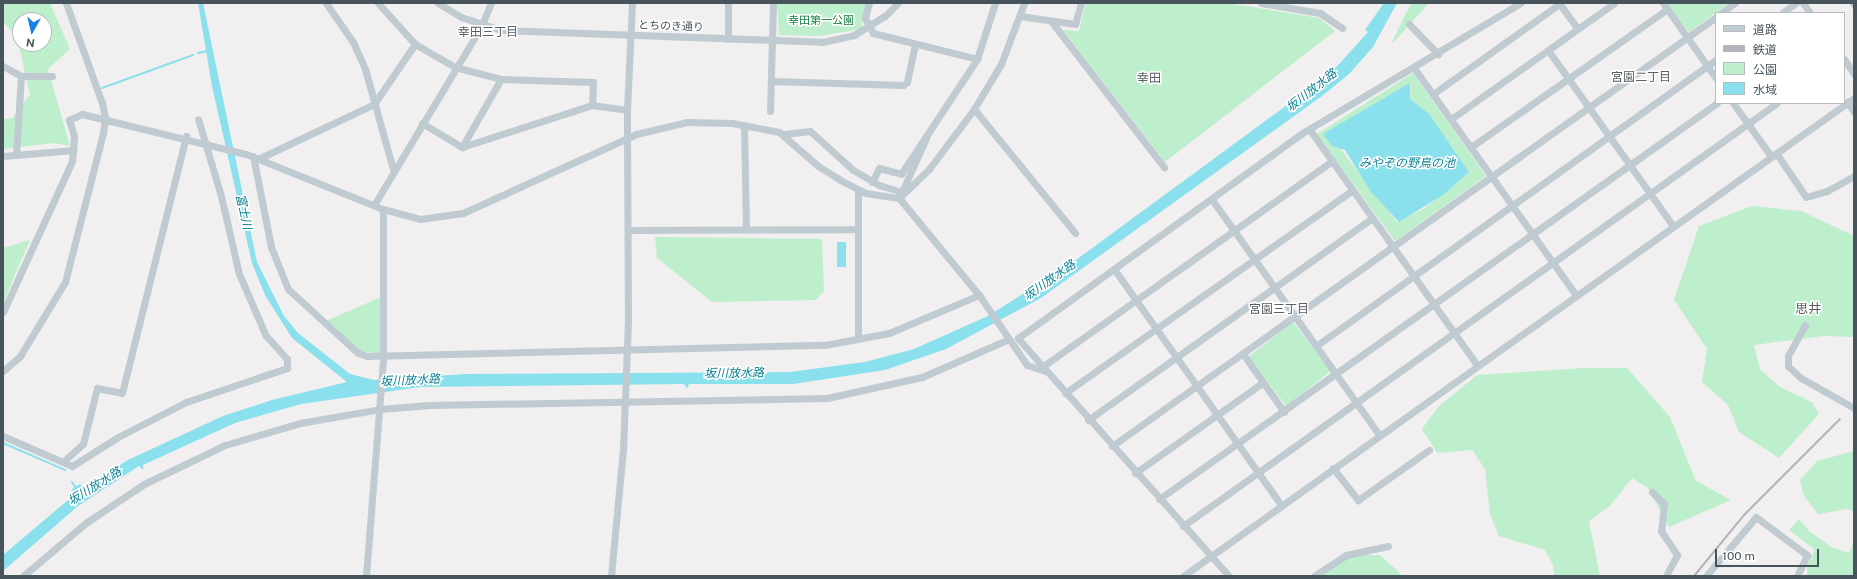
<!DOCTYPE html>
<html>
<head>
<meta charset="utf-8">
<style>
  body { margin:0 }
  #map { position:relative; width:1857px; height:579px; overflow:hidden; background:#f1efef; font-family:"Public Sans","Noto Sans JP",sans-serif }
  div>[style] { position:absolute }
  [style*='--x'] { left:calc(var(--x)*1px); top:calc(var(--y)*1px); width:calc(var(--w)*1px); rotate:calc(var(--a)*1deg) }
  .green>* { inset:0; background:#bdefcc; transform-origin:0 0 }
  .water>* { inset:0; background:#8ae0ec; transform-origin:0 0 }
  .stream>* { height:2px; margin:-1px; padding:0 1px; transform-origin:1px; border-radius:1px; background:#8ae0ec }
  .minor>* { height:7px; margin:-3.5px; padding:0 3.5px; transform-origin:3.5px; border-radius:3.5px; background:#bfcad1 }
  .rail>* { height:2px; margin:-1px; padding:0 1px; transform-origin:1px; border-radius:1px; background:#b1b5b9 }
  span { translate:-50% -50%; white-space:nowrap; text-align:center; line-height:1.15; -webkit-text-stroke:3px #fff; paint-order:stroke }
  .park-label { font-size:11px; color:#177e42 }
  .street-label { font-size:11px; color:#47545c }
  .neighbourhood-label { font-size:12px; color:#5b6064 }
  .water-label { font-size:12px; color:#0d8292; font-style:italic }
  .quarter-label { font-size:13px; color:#5b6064 }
  .frame { position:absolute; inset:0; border:4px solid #47545c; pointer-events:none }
  .legend { position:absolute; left:1715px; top:12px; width:130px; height:92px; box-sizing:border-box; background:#fff; border:1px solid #b5bbbe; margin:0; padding:5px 7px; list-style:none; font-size:12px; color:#47545c }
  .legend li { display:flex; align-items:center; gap:8px; height:20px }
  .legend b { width:20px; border:1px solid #b5bbbe }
  .north { position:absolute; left:12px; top:12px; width:40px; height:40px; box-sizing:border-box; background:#fff; border:1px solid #b5bbbe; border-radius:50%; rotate:188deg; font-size:11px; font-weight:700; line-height:16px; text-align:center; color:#47545c }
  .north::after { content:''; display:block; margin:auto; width:14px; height:18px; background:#1981e1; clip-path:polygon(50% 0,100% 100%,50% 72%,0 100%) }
  .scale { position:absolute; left:1715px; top:549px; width:104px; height:18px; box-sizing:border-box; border:2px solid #47545c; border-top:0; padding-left:5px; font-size:12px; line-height:14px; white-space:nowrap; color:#47545c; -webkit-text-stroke:3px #fff; paint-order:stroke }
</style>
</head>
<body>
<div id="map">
  <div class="green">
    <i style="clip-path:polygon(evenodd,4px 3px,50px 3px,70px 49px,48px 69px,70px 146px,54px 143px,3px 149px,3px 119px,12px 118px,30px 95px,17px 37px,3px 21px,4px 3px,20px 20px,44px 20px,44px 44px,20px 44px,20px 20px)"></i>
    <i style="clip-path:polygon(777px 3px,867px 3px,861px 29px,820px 36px,779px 35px)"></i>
    <i style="clip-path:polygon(1086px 3px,1227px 3px,1319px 18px,1335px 31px,1165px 162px,1063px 30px,1079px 31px)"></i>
    <i style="clip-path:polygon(1411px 3px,1429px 3px,1393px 43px,1392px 42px)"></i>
    <i style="clip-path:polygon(1666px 3px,1729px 3px,1689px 32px)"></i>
    <i style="clip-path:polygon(evenodd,1413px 73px,1486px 176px,1395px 241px,1317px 134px,1413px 73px,1411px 84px,1410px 99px,1469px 172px,1425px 208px,1397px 222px,1338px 146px,1411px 84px)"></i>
    <i style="clip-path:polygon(1752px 206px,1801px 211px,1854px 236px,1854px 337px,1823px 336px,1754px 345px,1760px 369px,1780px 387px,1812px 402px,1819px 414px,1779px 458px,1739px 432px,1728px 405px,1702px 382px,1707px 349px,1674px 300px,1699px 226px)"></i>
    <i style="clip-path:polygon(655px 237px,822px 239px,824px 291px,816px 300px,712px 302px,657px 258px)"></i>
    <i style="clip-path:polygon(30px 240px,13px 279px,3px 304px,3px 248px)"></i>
    <i style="clip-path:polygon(381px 297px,381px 354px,360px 351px,326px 321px)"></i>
    <i style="left:1293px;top:322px;width:62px;height:57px;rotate:52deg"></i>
    <i style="clip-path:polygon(1584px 368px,1627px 368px,1670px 417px,1696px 481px,1731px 500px,1669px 527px,1648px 488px,1632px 478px,1610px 506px,1589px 521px,1600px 576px,1554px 576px,1553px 565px,1545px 550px,1499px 536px,1490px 514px,1485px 469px,1472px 450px,1437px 453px,1422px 429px,1438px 407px,1477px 375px)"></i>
    <i style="clip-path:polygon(1854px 451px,1854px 512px,1848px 509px,1818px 514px,1804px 496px,1800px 480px,1817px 461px)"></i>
    <i style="clip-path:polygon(1799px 519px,1809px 531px,1831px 547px,1849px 553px,1854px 540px,1854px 576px,1807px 576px,1807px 565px,1815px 550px,1789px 530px)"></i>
    <i style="clip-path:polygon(1348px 555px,1380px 555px,1403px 576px,1322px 576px)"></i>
  </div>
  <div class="water">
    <i style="clip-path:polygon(198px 3px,203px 3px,257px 262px,284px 316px,298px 333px,350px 374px,374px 380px,466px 374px,790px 372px,865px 362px,914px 349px,988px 316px,1076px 260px,1332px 72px,1368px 32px,1365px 30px,1384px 3px,1397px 3px,1373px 47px,1349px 74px,1322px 96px,1041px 298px,946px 349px,885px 370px,793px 384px,689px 384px,687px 389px,684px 384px,420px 387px,301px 404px,235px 423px,143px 465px,143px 470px,139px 466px,78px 506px,3px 571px,3px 555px,74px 495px,72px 489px,80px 484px,83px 488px,128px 460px,223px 416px,272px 400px,347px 382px,292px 338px,265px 295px,252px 263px,212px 86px)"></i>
    <i style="clip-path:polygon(1410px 83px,1410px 99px,1429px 114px,1469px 172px,1443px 195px,1399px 222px,1371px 192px,1345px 150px,1332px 146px,1323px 134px)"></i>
    <i style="left:837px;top:242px;width:9px;height:25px"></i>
  </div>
  <div class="stream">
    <i style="--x:198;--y:53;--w:10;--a:-11"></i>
    <i style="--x:102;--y:88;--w:97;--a:-19.9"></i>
    <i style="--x:3;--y:443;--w:68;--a:23.5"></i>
    <i style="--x:72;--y:482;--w:7;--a:56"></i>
  </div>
  <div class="minor">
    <i style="--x:326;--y:3;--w:47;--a:55.3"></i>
    <i style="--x:353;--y:42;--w:30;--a:66"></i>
    <i style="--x:365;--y:69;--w:104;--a:74.4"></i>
    <i style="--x:378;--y:3;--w:55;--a:47.9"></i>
    <i style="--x:415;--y:44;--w:46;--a:29.9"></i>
    <i style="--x:455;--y:67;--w:48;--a:14.6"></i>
    <i style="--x:501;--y:79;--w:92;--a:1.9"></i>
    <i style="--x:593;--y:82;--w:23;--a:92"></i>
    <i style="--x:438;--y:3;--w:27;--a:31"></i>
    <i style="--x:461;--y:17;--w:42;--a:18"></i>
    <i style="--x:501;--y:30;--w:321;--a:2.1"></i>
    <i style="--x:822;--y:42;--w:33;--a:-12"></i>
    <i style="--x:854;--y:35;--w:36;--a:-32"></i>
    <i style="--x:885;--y:16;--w:18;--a:-45"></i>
    <i style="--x:869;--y:3;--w:16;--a:105"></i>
    <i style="--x:865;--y:18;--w:17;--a:62"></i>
    <i style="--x:873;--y:33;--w:107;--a:14"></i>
    <i style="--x:1261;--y:3;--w:60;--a:9.6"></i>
    <i style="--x:1320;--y:13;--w:27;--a:34"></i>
    <i style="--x:1559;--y:3;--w:31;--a:54"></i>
    <i style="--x:1663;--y:3;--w:92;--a:54.8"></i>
    <i style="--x:1803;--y:3;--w:12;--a:55"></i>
    <i style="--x:1853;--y:3;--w:2;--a:63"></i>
    <i style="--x:1721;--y:13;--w:17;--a:-36"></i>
    <i style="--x:1782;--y:13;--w:17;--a:-36"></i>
    <i style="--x:1020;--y:16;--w:56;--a:8.3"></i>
    <i style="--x:1075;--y:24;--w:22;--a:-74"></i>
    <i style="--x:1051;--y:21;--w:185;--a:52.3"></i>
    <i style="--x:1409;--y:24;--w:42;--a:46"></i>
    <i style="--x:728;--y:39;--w:36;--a:-90"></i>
    <i style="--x:1548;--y:50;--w:216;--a:54.6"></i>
    <i style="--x:1844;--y:59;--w:18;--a:56"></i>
    <i style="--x:3;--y:66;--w:21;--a:29"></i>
    <i style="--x:21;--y:76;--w:31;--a:0"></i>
    <i style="--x:1414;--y:68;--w:279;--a:54.5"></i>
    <i style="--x:771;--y:81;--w:132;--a:1.7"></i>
    <i style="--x:903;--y:85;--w:5;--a:-37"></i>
    <i style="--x:907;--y:82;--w:39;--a:-78"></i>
    <i style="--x:1433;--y:94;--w:155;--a:-35.5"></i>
    <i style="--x:1847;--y:102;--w:12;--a:55"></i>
    <i style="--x:1733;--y:103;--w:65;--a:54.4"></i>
    <i style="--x:974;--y:109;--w:160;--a:50.8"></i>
    <i style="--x:770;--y:111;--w:108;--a:-88.4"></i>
    <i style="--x:1451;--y:119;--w:200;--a:-35.4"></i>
    <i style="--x:422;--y:123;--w:47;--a:31"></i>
    <i style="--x:462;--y:147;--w:137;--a:-17.9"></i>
    <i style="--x:592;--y:105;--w:35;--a:8"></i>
    <i style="--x:744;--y:125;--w:103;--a:88.9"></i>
    <i style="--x:1310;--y:130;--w:288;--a:54.6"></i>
    <i style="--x:785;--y:134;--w:25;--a:-7"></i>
    <i style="--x:810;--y:131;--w:58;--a:42.2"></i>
    <i style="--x:853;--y:170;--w:30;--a:30"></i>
    <i style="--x:879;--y:185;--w:24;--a:17"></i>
    <i style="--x:462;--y:147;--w:78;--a:-60.2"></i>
    <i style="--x:1471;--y:147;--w:240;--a:-35.1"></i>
    <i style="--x:1776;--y:153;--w:53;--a:55.7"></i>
    <i style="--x:1806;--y:197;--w:22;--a:-16"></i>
    <i style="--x:1827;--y:191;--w:31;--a:-29"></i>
    <i style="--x:16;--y:155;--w:79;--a:-86.4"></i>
    <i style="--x:3;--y:156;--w:71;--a:-4.8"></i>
    <i style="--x:253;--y:156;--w:93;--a:78.8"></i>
    <i style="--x:271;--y:247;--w:45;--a:68"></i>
    <i style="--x:288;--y:289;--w:95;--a:42.4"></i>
    <i style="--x:358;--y:353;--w:9;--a:18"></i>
    <i style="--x:367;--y:356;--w:458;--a:-1.4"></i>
    <i style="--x:825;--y:345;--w:65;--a:-10.6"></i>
    <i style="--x:889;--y:333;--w:98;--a:-22.9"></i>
    <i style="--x:260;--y:158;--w:126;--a:-25.3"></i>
    <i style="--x:374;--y:104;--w:73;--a:-55.7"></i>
    <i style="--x:872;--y:182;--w:16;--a:-63"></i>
    <i style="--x:879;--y:168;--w:23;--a:15"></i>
    <i style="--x:901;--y:174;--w:138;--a:-56.5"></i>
    <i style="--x:977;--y:59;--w:59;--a:-72.2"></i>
    <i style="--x:901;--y:194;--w:61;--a:-65.9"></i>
    <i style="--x:899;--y:198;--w:126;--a:50.5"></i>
    <i style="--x:979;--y:295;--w:85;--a:55.6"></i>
    <i style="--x:1027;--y:365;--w:20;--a:18"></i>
    <i style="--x:1213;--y:201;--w:287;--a:54.6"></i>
    <i style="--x:374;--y:205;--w:210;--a:-59"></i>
    <i style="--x:482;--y:25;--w:24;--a:-68"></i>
    <i style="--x:628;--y:230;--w:230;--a:-0.2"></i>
    <i style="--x:1114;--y:269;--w:289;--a:54.7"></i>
    <i style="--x:3;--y:312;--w:166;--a:-65.4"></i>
    <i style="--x:72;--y:161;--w:25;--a:-85"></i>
    <i style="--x:74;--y:136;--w:17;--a:-107"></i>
    <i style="--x:69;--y:120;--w:14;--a:-25"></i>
    <i style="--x:82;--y:114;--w:169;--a:13.7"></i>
    <i style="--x:246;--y:154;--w:148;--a:21.9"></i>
    <i style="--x:383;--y:209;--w:38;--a:15"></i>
    <i style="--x:420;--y:219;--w:43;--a:-7.9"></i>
    <i style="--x:463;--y:213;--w:190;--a:-24.5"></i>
    <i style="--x:636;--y:134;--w:52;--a:-13.2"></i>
    <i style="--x:687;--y:122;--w:45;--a:1.3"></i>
    <i style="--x:732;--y:123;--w:48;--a:10.8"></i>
    <i style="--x:779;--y:132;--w:52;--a:41.1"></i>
    <i style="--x:818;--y:166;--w:26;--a:32"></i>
    <i style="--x:840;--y:180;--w:29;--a:27"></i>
    <i style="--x:866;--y:193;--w:33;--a:9"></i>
    <i style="--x:899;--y:198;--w:42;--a:-44"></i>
    <i style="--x:929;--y:169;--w:75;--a:-53.1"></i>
    <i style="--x:974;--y:109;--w:52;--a:-59"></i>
    <i style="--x:1001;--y:64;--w:65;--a:-69.3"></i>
    <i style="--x:1805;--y:325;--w:35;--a:119"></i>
    <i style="--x:1788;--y:356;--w:10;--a:90"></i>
    <i style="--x:1788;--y:366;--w:18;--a:43"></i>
    <i style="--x:1801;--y:378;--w:61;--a:29.5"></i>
    <i style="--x:858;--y:339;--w:149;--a:-90"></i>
    <i style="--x:1316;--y:346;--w:492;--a:-35.6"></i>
    <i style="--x:1243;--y:354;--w:71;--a:54.7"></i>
    <i style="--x:1042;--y:367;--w:356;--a:-35.4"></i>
    <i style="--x:3;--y:371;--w:23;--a:-41"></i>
    <i style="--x:20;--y:356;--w:87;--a:-58.7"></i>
    <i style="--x:65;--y:282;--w:154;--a:-75.7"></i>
    <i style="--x:103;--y:133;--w:15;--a:-82"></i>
    <i style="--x:105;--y:118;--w:15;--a:-101"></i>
    <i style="--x:102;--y:103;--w:106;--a:-109.8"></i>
    <i style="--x:1065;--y:393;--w:352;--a:-35.2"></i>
    <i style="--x:1088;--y:420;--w:349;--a:-35.4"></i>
    <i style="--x:3;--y:436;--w:75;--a:23.5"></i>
    <i style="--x:72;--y:466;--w:54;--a:-32.2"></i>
    <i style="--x:118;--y:437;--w:76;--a:-27.2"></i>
    <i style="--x:186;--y:402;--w:107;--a:-18.6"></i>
    <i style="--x:287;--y:368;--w:9;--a:-90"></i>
    <i style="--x:287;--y:359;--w:31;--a:-132"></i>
    <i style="--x:266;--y:336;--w:68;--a:-113.5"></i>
    <i style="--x:239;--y:274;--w:80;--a:-103"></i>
    <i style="--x:221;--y:196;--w:80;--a:-106.6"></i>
    <i style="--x:1112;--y:446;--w:741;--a:-35.38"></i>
    <i style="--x:65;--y:460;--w:24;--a:-42"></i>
    <i style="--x:83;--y:444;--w:58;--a:-76"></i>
    <i style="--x:97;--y:388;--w:25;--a:11"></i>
    <i style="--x:122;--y:393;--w:265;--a:-76"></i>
    <i style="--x:1333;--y:468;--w:41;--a:52"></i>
    <i style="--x:1358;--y:500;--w:87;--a:-35.2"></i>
    <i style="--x:1135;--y:473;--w:156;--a:-35.3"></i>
    <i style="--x:1652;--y:492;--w:17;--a:45"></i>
    <i style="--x:1664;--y:504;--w:27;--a:96"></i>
    <i style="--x:1661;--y:531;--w:29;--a:56"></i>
    <i style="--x:1677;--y:555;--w:24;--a:118"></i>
    <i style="--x:1159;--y:499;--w:684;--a:-35.36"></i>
    <i style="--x:1183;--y:526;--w:729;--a:-35.46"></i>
    <i style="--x:23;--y:576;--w:84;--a:-40.2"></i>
    <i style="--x:87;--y:522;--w:69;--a:-33.7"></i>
    <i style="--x:144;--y:484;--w:90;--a:-25.7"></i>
    <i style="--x:225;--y:445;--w:78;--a:-16.3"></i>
    <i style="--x:300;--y:423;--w:81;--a:-9.9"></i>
    <i style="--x:380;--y:409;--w:50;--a:-4.6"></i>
    <i style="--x:430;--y:405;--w:397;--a:-1"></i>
    <i style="--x:827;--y:398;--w:97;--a:-12.5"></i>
    <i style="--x:922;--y:377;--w:95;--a:-23.6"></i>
    <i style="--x:366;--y:576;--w:216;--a:-85.5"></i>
    <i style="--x:383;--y:361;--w:152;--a:-90"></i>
    <i style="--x:611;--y:576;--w:127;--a:-84.6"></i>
    <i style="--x:623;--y:450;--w:129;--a:-87.8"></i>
    <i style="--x:628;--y:321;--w:211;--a:-90.3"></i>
    <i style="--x:627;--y:110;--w:107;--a:-87.3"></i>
    <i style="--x:1183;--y:576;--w:824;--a:-35.46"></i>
    <i style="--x:1229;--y:576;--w:318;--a:-131.6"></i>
    <i style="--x:1018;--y:338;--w:352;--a:-35.8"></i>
    <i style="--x:1304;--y:132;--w:252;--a:-30.8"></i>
    <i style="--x:1314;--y:576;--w:38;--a:-33"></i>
    <i style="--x:1346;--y:555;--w:43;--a:-12.1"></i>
    <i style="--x:1706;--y:576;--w:77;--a:-49.7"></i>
    <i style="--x:1756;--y:517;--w:64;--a:36.7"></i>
    <i style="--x:1807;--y:555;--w:23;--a:115"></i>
  </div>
  <div class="rail">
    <i style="--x:1694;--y:576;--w:80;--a:-50.6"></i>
    <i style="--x:1745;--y:514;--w:134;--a:-45"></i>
  </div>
  <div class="park-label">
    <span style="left:821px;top:20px">幸田第一公園</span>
  </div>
  <div class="street-label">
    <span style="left:671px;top:26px;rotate:2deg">とちのき通り</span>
  </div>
  <div class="neighbourhood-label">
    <span style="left:488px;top:33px">幸田三丁目</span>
    <span style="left:1641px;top:78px">宮園二丁目</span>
    <span style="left:1149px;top:79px">幸田</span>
    <span style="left:1279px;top:310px">宮園三丁目</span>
  </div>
  <div class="water-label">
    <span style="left:1312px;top:91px;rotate:-38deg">坂川放水路</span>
    <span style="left:1407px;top:164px">みやぞの野鳥の池</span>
    <span style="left:243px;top:212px;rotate:77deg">富士川</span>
    <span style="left:1050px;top:281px;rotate:-35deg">坂川放水路</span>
    <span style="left:734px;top:374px;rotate:-1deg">坂川放水路</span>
    <span style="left:410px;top:381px;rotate:-3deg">坂川放水路</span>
    <span style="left:95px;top:487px;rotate:-32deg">坂川放水路</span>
  </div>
  <div class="quarter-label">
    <span style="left:1808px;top:309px">思井</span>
  </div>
  <div class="frame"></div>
  <ul class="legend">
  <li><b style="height:5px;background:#bfcad1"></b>道路</li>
  <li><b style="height:5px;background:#b1b5b9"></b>鉄道</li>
  <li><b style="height:11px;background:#bdefcc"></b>公園</li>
  <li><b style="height:11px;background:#8ae0ec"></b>水域</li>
  </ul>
  <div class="north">N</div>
  <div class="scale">100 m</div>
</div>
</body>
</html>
